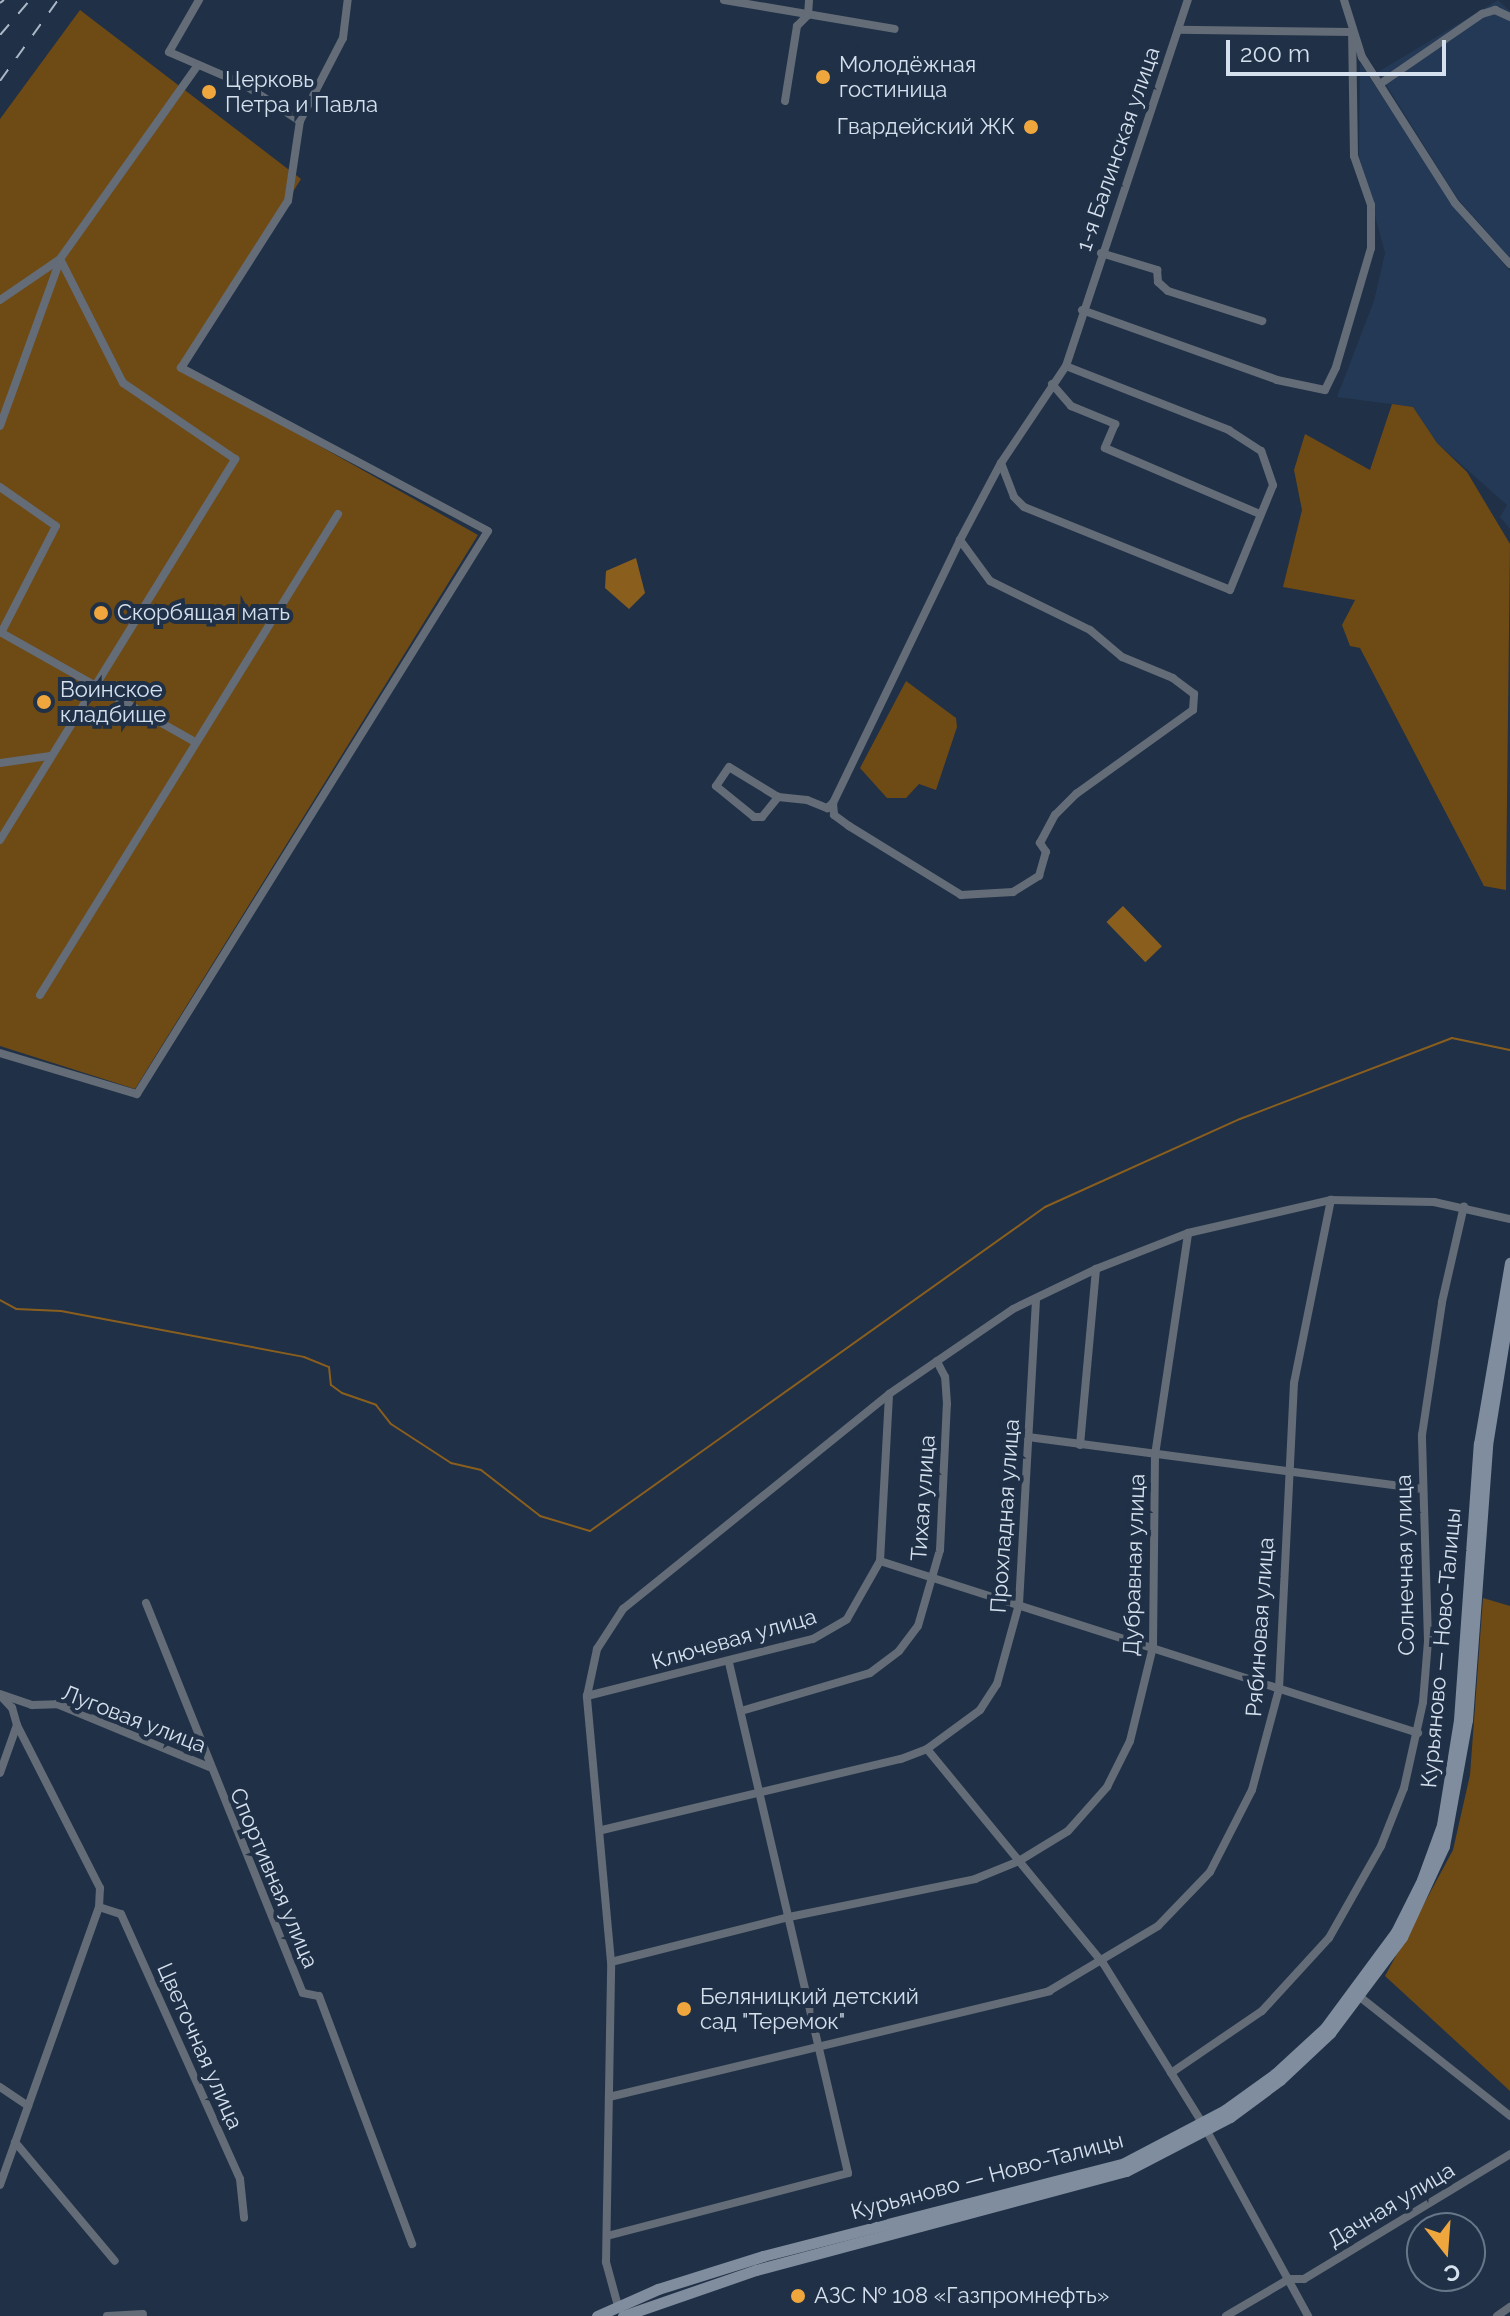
<!DOCTYPE html>
<html>
<head>
<meta charset="utf-8">
<style>
  body { margin:0 }
  #map { position:relative; width:1510px; height:2316px; overflow:hidden; background:#203046; font-family:Raleway,sans-serif }
  div>[style] { position:absolute }
  [style*='--x'] { left:calc(var(--x)*1px); top:calc(var(--y)*1px); width:calc(var(--w)*1px); rotate:calc(var(--a)*1deg) }
  .built>* { inset:0; background:#243955 }
  .green>* { inset:0; background:#6e4a15 }
  .water>* { inset:0; background:#8a5f1e; transform-origin:0 0 }
  .stream>* { height:2px; margin:-1px; padding:0 1px; transform-origin:1px; border-radius:1px; background:#8a5f1e }
  .minor>* { height:8px; margin:-4px; padding:0 4px; transform-origin:4px; border-radius:4px; background:#636c77 }
  .secondary>* { height:11px; margin:-5.5px; padding:0 5.5px; transform-origin:5.5px; border-radius:5.5px; background:#808d9f }
  .rail>* { height:2px; margin-top:-1px; transform-origin:0; background:repeating-linear-gradient(90deg,#acb8c8 0 14px,transparent 0 28px) }
  .dots>* { width:22px; height:22px; translate:-50% -50%; box-sizing:border-box; border:4px solid #203046; border-radius:50% }
  span { translate:-50% -50%; white-space:nowrap; text-align:center; line-height:1.15; -webkit-text-stroke:8px #203046; paint-order:stroke }
  .poi-label { font-size:22px; color:#d5e0ee }
  .left { translate:0 -50%; text-align:left }
  .right { translate:-100% -50%; text-align:right }
  .street-label { font-size:22px; color:#d5e0ee }
  .north { position:absolute; left:1406px; top:2212px; width:80px; height:80px; box-sizing:border-box; background:#203046; border:2px solid #687689; border-radius:50%; rotate:163deg; font-size:22px; font-weight:700; line-height:32px; text-align:center; color:#d5e0ee }
  .north::after { content:''; display:block; margin:auto; width:28px; height:36px; background:#efa73d; clip-path:polygon(50% 0,100% 100%,50% 72%,0 100%) }
  .scale { position:absolute; left:1226px; top:40px; width:220px; height:36px; box-sizing:border-box; border:4px solid #d5e0ee; border-top:0; padding-left:10px; font-size:24px; line-height:28px; white-space:nowrap; color:#d5e0ee; -webkit-text-stroke:6px #203046; paint-order:stroke }
</style>
</head>
<body>
<div id="map">
  <div class="built">
    <i style="clip-path:polygon(1498px 0,1510px 11px,1510px 258px,1457px 198px,1378px 72px)"></i>
    <i style="clip-path:polygon(1360px 63px,1460px 215px,1510px 271px,1510px 529px,1500px 517px,1507px 505px,1437px 443px,1413px 407px,1337px 397px,1374px 301px,1385px 253px,1359px 156px)"></i>
  </div>
  <div class="green">
    <i style="clip-path:polygon(80px 10px,301px 179px,181px 368px,478px 535px,135px 1089px,0 1046px,0 119px)"></i>
    <i style="clip-path:polygon(1392px 404px,1413px 407px,1437px 443px,1467px 472px,1510px 544px,1506px 890px,1484px 886px,1360px 648px,1350px 646px,1342px 625px,1355px 600px,1283px 587px,1302px 510px,1294px 470px,1305px 434px,1370px 470px)"></i>
    <i style="clip-path:polygon(906px 681px,956px 718px,957px 727px,936px 790px,919px 784px,906px 798px,887px 798px,860px 768px)"></i>
    <i style="clip-path:polygon(1483px 1598px,1510px 1606px,1510px 2091px,1385px 1976px,1453px 1850px,1470px 1775px)"></i>
  </div>
  <div class="water">
    <i style="clip-path:polygon(636px 558px,645px 593px,629px 609px,605px 588px,606px 571px)"></i>
    <i style="left:1123px;top:906px;width:56px;height:23px;rotate:46deg"></i>
  </div>
  <div class="stream">
    <i style="--x:0;--y:1300;--w:18;--a:29"></i>
    <i style="--x:16;--y:1309;--w:45;--a:2.5"></i>
    <i style="--x:61;--y:1311;--w:247;--a:10.7"></i>
    <i style="--x:304;--y:1357;--w:27;--a:22"></i>
    <i style="--x:329;--y:1367;--w:18;--a:84"></i>
    <i style="--x:331;--y:1385;--w:14;--a:36"></i>
    <i style="--x:342;--y:1393;--w:36;--a:19"></i>
    <i style="--x:376;--y:1405;--w:24;--a:52"></i>
    <i style="--x:391;--y:1424;--w:72;--a:33"></i>
    <i style="--x:451;--y:1463;--w:31;--a:13"></i>
    <i style="--x:481;--y:1470;--w:75;--a:37.9"></i>
    <i style="--x:540;--y:1516;--w:52;--a:16.7"></i>
    <i style="--x:590;--y:1531;--w:559;--a:-35.45"></i>
    <i style="--x:1045;--y:1207;--w:214;--a:-24.3"></i>
    <i style="--x:1240;--y:1119;--w:227;--a:-20.9"></i>
    <i style="--x:1452;--y:1038;--w:59;--a:11.7"></i>
  </div>
  <div class="minor">
    <i style="--x:199;--y:0;--w:60;--a:120"></i>
    <i style="--x:169;--y:52;--w:81;--a:23.4"></i>
    <i style="--x:243;--y:84;--w:68;--a:33"></i>
    <i style="--x:300;--y:121;--w:93;--a:-62.6"></i>
    <i style="--x:343;--y:38;--w:38;--a:-83"></i>
    <i style="--x:724;--y:0;--w:173;--a:9.6"></i>
    <i style="--x:1344;--y:0;--w:60;--a:72.5"></i>
    <i style="--x:1362;--y:57;--w:173;--a:57.5"></i>
    <i style="--x:1455;--y:203;--w:82;--a:48"></i>
    <i style="--x:1380;--y:84;--w:124;--a:-34.5"></i>
    <i style="--x:1482;--y:14;--w:14;--a:-17"></i>
    <i style="--x:1495;--y:10;--w:17;--a:25"></i>
    <i style="--x:785;--y:101;--w:76;--a:-80.9"></i>
    <i style="--x:797;--y:26;--w:16;--a:-45"></i>
    <i style="--x:808;--y:15;--w:15;--a:-86"></i>
    <i style="--x:1101;--y:253;--w:59;--a:16.9"></i>
    <i style="--x:1157;--y:270;--w:12;--a:85"></i>
    <i style="--x:1158;--y:282;--w:13;--a:42"></i>
    <i style="--x:1168;--y:291;--w:99;--a:17.7"></i>
    <i style="--x:0;--y:300;--w:73;--a:-34.3"></i>
    <i style="--x:60;--y:259;--w:237;--a:-54.6"></i>
    <i style="--x:1082;--y:310;--w:207;--a:19.7"></i>
    <i style="--x:1277;--y:380;--w:49;--a:11.8"></i>
    <i style="--x:1325;--y:390;--w:25;--a:-64"></i>
    <i style="--x:1336;--y:367;--w:124;--a:-73.6"></i>
    <i style="--x:1371;--y:248;--w:43;--a:-90"></i>
    <i style="--x:1371;--y:205;--w:52;--a:-109.1"></i>
    <i style="--x:1354;--y:156;--w:124;--a:-90.9"></i>
    <i style="--x:1352;--y:32;--w:174;--a:-179.3"></i>
    <i style="--x:1052;--y:384;--w:29;--a:49"></i>
    <i style="--x:1071;--y:406;--w:48;--a:22.2"></i>
    <i style="--x:1115;--y:424;--w:26;--a:113"></i>
    <i style="--x:1105;--y:448;--w:168;--a:23.1"></i>
    <i style="--x:0;--y:426;--w:177;--a:-70.1"></i>
    <i style="--x:1001;--y:463;--w:36;--a:69"></i>
    <i style="--x:1014;--y:497;--w:14;--a:45"></i>
    <i style="--x:1024;--y:507;--w:222;--a:21.9"></i>
    <i style="--x:1230;--y:590;--w:113;--a:-67.7"></i>
    <i style="--x:1273;--y:485;--w:36;--a:-109"></i>
    <i style="--x:1261;--y:451;--w:38;--a:-147"></i>
    <i style="--x:1229;--y:430;--w:175;--a:-158.6"></i>
    <i style="--x:0;--y:487;--w:68;--a:34.9"></i>
    <i style="--x:56;--y:526;--w:120;--a:117.2"></i>
    <i style="--x:0;--y:632;--w:224;--a:29.4"></i>
    <i style="--x:0;--y:763;--w:49;--a:-8.1"></i>
    <i style="--x:778;--y:797;--w:57;--a:-148.5"></i>
    <i style="--x:729;--y:767;--w:23;--a:124"></i>
    <i style="--x:716;--y:786;--w:49;--a:39.2"></i>
    <i style="--x:754;--y:817;--w:8;--a:0"></i>
    <i style="--x:762;--y:817;--w:26;--a:-51"></i>
    <i style="--x:778;--y:797;--w:29;--a:6"></i>
    <i style="--x:807;--y:800;--w:22;--a:22"></i>
    <i style="--x:827;--y:808;--w:8;--a:-40"></i>
    <i style="--x:833;--y:803;--w:292;--a:-64.2"></i>
    <i style="--x:960;--y:540;--w:87;--a:-62"></i>
    <i style="--x:1001;--y:463;--w:117;--a:-56.2"></i>
    <i style="--x:1066;--y:366;--w:386;--a:-71.6"></i>
    <i style="--x:833;--y:803;--w:12;--a:85"></i>
    <i style="--x:834;--y:815;--w:19;--a:36"></i>
    <i style="--x:849;--y:826;--w:132;--a:31.6"></i>
    <i style="--x:961;--y:895;--w:52;--a:-3.3"></i>
    <i style="--x:1013;--y:892;--w:31;--a:-32"></i>
    <i style="--x:1039;--y:876;--w:25;--a:-74"></i>
    <i style="--x:1046;--y:852;--w:11;--a:-124"></i>
    <i style="--x:1040;--y:843;--w:32;--a:-62"></i>
    <i style="--x:1055;--y:815;--w:30;--a:-45"></i>
    <i style="--x:1076;--y:794;--w:144;--a:-35.7"></i>
    <i style="--x:1193;--y:710;--w:16;--a:-86"></i>
    <i style="--x:1194;--y:694;--w:26;--a:-143"></i>
    <i style="--x:1173;--y:678;--w:55;--a:-157.6"></i>
    <i style="--x:1122;--y:657;--w:42;--a:-139.8"></i>
    <i style="--x:1090;--y:630;--w:111;--a:-153.9"></i>
    <i style="--x:990;--y:581;--w:51;--a:-126.2"></i>
    <i style="--x:0;--y:840;--w:448;--a:-58.3"></i>
    <i style="--x:235;--y:459;--w:135;--a:-145.8"></i>
    <i style="--x:123;--y:383;--w:139;--a:-116.9"></i>
    <i style="--x:40;--y:995;--w:566;--a:-58.22"></i>
    <i style="--x:0;--y:1053;--w:143;--a:16.7"></i>
    <i style="--x:137;--y:1094;--w:663;--a:-58.06"></i>
    <i style="--x:488;--y:531;--w:348;--a:-152"></i>
    <i style="--x:181;--y:368;--w:198;--a:-57.4"></i>
    <i style="--x:288;--y:201;--w:81;--a:-81.5"></i>
    <i style="--x:1028;--y:1437;--w:397;--a:7.5"></i>
    <i style="--x:1080;--y:1445;--w:177;--a:-84.8"></i>
    <i style="--x:880;--y:1561;--w:565;--a:17.73"></i>
    <i style="--x:146;--y:1603;--w:420;--a:68.1"></i>
    <i style="--x:303;--y:1993;--w:16;--a:11"></i>
    <i style="--x:319;--y:1996;--w:265;--a:69.4"></i>
    <i style="--x:0;--y:1694;--w:34;--a:19"></i>
    <i style="--x:32;--y:1705;--w:25;--a:-2"></i>
    <i style="--x:57;--y:1704;--w:165;--a:22.5"></i>
    <i style="--x:587;--y:1696;--w:233;--a:-14.2"></i>
    <i style="--x:813;--y:1639;--w:39;--a:-30"></i>
    <i style="--x:847;--y:1619;--w:67;--a:-60.4"></i>
    <i style="--x:880;--y:1561;--w:167;--a:-86.9"></i>
    <i style="--x:741;--y:1711;--w:134;--a:-16.4"></i>
    <i style="--x:870;--y:1673;--w:36;--a:-37"></i>
    <i style="--x:899;--y:1651;--w:31;--a:-53"></i>
    <i style="--x:918;--y:1626;--w:79;--a:-73.9"></i>
    <i style="--x:940;--y:1550;--w:146;--a:-87.3"></i>
    <i style="--x:947;--y:1404;--w:27;--a:-94"></i>
    <i style="--x:945;--y:1377;--w:18;--a:-117"></i>
    <i style="--x:927;--y:1749;--w:277;--a:50.6"></i>
    <i style="--x:1103;--y:1963;--w:190;--a:58.2"></i>
    <i style="--x:1203;--y:2124;--w:219;--a:61.3"></i>
    <i style="--x:0;--y:1773;--w:51;--a:-70.5"></i>
    <i style="--x:17;--y:1725;--w:18;--a:-106"></i>
    <i style="--x:12;--y:1708;--w:16;--a:-133"></i>
    <i style="--x:602;--y:1830;--w:307;--a:-13.4"></i>
    <i style="--x:901;--y:1759;--w:28;--a:-21"></i>
    <i style="--x:927;--y:1749;--w:66;--a:-36.3"></i>
    <i style="--x:980;--y:1710;--w:31;--a:-57"></i>
    <i style="--x:997;--y:1684;--w:83;--a:-74.6"></i>
    <i style="--x:1019;--y:1604;--w:306;--a:-86.8"></i>
    <i style="--x:99;--y:1907;--w:23;--a:18"></i>
    <i style="--x:121;--y:1914;--w:290;--a:65.8"></i>
    <i style="--x:240;--y:2179;--w:39;--a:84"></i>
    <i style="--x:611;--y:1962;--w:184;--a:-14.2"></i>
    <i style="--x:789;--y:1917;--w:190;--a:-11.5"></i>
    <i style="--x:975;--y:1879;--w:48;--a:-22.2"></i>
    <i style="--x:1019;--y:1861;--w:57;--a:-31.5"></i>
    <i style="--x:1068;--y:1831;--w:59;--a:-48.4"></i>
    <i style="--x:1107;--y:1787;--w:51;--a:-63.4"></i>
    <i style="--x:1130;--y:1741;--w:97;--a:-76.3"></i>
    <i style="--x:1153;--y:1647;--w:192;--a:-89.4"></i>
    <i style="--x:1155;--y:1455;--w:224;--a:-81.5"></i>
    <i style="--x:1355;--y:1993;--w:198;--a:38.4"></i>
    <i style="--x:1171;--y:2073;--w:110;--a:-34.3"></i>
    <i style="--x:1262;--y:2011;--w:99;--a:-47.5"></i>
    <i style="--x:1329;--y:1938;--w:106;--a:-60.5"></i>
    <i style="--x:1381;--y:1846;--w:62;--a:-68.4"></i>
    <i style="--x:1404;--y:1788;--w:88;--a:-77.5"></i>
    <i style="--x:1423;--y:1702;--w:61;--a:-85.3"></i>
    <i style="--x:1428;--y:1641;--w:206;--a:-91.7"></i>
    <i style="--x:1422;--y:1435;--w:134;--a:-81.4"></i>
    <i style="--x:1442;--y:1302;--w:98;--a:-77.1"></i>
    <i style="--x:0;--y:2087;--w:34;--a:34"></i>
    <i style="--x:609;--y:2097;--w:453;--a:-13.5"></i>
    <i style="--x:1049;--y:1991;--w:127;--a:-30.8"></i>
    <i style="--x:1158;--y:1926;--w:75;--a:-46.1"></i>
    <i style="--x:1210;--y:1872;--w:92;--a:-62.9"></i>
    <i style="--x:1252;--y:1790;--w:105;--a:-75"></i>
    <i style="--x:1279;--y:1689;--w:306;--a:-87.2"></i>
    <i style="--x:1294;--y:1383;--w:187;--a:-78.6"></i>
    <i style="--x:15;--y:2142;--w:155;--a:50"></i>
    <i style="--x:0;--y:2185;--w:295;--a:-70.4"></i>
    <i style="--x:99;--y:1907;--w:19;--a:-87"></i>
    <i style="--x:100;--y:1888;--w:183;--a:-117"></i>
    <i style="--x:607;--y:2236;--w:249;--a:-14.6"></i>
    <i style="--x:848;--y:2173;--w:524;--a:-103.13"></i>
    <i style="--x:1289;--y:2279;--w:15;--a:0"></i>
    <i style="--x:1304;--y:2279;--w:241;--a:-31.2"></i>
    <i style="--x:618;--y:2306;--w:46;--a:-105.3"></i>
    <i style="--x:606;--y:2262;--w:300;--a:-89"></i>
    <i style="--x:611;--y:1962;--w:267;--a:-95.2"></i>
    <i style="--x:587;--y:1696;--w:48;--a:-78"></i>
    <i style="--x:597;--y:1649;--w:48;--a:-57"></i>
    <i style="--x:623;--y:1609;--w:342;--a:-38.9"></i>
    <i style="--x:889;--y:1394;--w:150;--a:-34.4"></i>
    <i style="--x:1013;--y:1309;--w:92;--a:-25.7"></i>
    <i style="--x:1096;--y:1269;--w:99;--a:-21.4"></i>
    <i style="--x:1188;--y:1233;--w:147;--a:-13"></i>
    <i style="--x:1331;--y:1200;--w:103;--a:1.1"></i>
    <i style="--x:1434;--y:1202;--w:78;--a:12.6"></i>
    <i style="--x:107;--y:2316;--w:36;--a:-3"></i>
    <i style="--x:1226;--y:2316;--w:73;--a:-30.4"></i>
    <i style="--x:1497;--y:2316;--w:16;--a:-35"></i>
  </div>
  <div class="secondary">
    <i style="--x:597;--y:2316;--w:67;--a:-23.9"></i>
    <i style="--x:658;--y:2289;--w:110;--a:-17.4"></i>
    <i style="--x:763;--y:2256;--w:373;--a:-14.4"></i>
    <i style="--x:1124;--y:2163;--w:114;--a:-27.7"></i>
    <i style="--x:1225;--y:2110;--w:62;--a:-35.8"></i>
    <i style="--x:1275;--y:2074;--w:68;--a:-42.6"></i>
    <i style="--x:1325;--y:2028;--w:119;--a:-53.5"></i>
    <i style="--x:1396;--y:1932;--w:58;--a:-63.4"></i>
    <i style="--x:1422;--y:1880;--w:59;--a:-70"></i>
    <i style="--x:1442;--y:1825;--w:106;--a:-80.8"></i>
    <i style="--x:1459;--y:1720;--w:277;--a:-85.9"></i>
    <i style="--x:1479;--y:1444;--w:184;--a:-80.3"></i>
    <i style="--x:623;--y:2316;--w:141;--a:-19.1"></i>
    <i style="--x:756;--y:2270;--w:383;--a:-15"></i>
    <i style="--x:1126;--y:2171;--w:117;--a:-27.4"></i>
    <i style="--x:1230;--y:2117;--w:62;--a:-36.5"></i>
    <i style="--x:1280;--y:2080;--w:69;--a:-43.2"></i>
    <i style="--x:1330;--y:2033;--w:120;--a:-53.1"></i>
    <i style="--x:1402;--y:1937;--w:100;--a:-65.2"></i>
    <i style="--x:1444;--y:1846;--w:128;--a:-79.7"></i>
    <i style="--x:1467;--y:1720;--w:276;--a:-85.8"></i>
    <i style="--x:1487;--y:1445;--w:144;--a:-80.8"></i>
  </div>
  <div class="rail">
    <i style="--x:0;--y:3;--w:5;--a:-37"></i>
    <i style="--x:0;--y:35;--w:46;--a:-49.4"></i>
    <i style="--x:0;--y:81;--w:100;--a:-54.4"></i>
  </div>
  <div class="dots">
    <i style="left:823px;top:77px;background:#efa73d"></i>
    <i style="left:209px;top:92px;background:#efa73d"></i>
    <i style="left:1031px;top:127px;background:#efa73d"></i>
    <i style="left:101px;top:613px;background:#efa73d"></i>
    <i style="left:44px;top:702px;background:#efa73d"></i>
    <i style="left:684px;top:2009px;background:#efa73d"></i>
    <i style="left:798px;top:2296px;background:#efa73d"></i>
  </div>
  <div class="poi-label">
    <span class="left" style="left:839px;top:77px">Молодёжная<br>гостиница</span>
    <span class="left" style="left:225px;top:92px">Церковь<br>Петра и Павла</span>
    <span class="right" style="left:1015px;top:127px">Гвардейский ЖК</span>
    <span class="left" style="left:117px;top:613px">Скорбящая мать</span>
    <span class="left" style="left:60px;top:702px">Воинское<br>кладбище</span>
    <span class="left" style="left:700px;top:2009px">Беляницкий детский<br>сад "Теремок"</span>
    <span class="left" style="left:814px;top:2296px">АЗС № 108 «Газпромнефть»</span>
  </div>
  <div class="street-label">
    <span style="left:1118px;top:149px;rotate:-71deg">1-я Балинская улица</span>
    <span style="left:923px;top:1498px;rotate:-86deg">Тихая улица</span>
    <span style="left:1005px;top:1516px;rotate:-86deg">Прохладная улица</span>
    <span style="left:1134px;top:1565px;rotate:-88deg">Дубравная улица</span>
    <span style="left:1405px;top:1565px;rotate:-91deg">Солнечная улица</span>
    <span style="left:1260px;top:1627px;rotate:-86deg">Рябиновая улица</span>
    <span style="left:734px;top:1639px;rotate:-16deg">Ключевая улица</span>
    <span style="left:1441px;top:1648px;rotate:-85deg">Курьяново — Ново-Талицы</span>
    <span style="left:134px;top:1719px;rotate:21deg">Луговая улица</span>
    <span style="left:274px;top:1878px;rotate:67deg">Спортивная улица</span>
    <span style="left:200px;top:2046px;rotate:66deg">Цветочная улица</span>
    <span style="left:987px;top:2176px;rotate:-15deg">Курьяново — Ново-Талицы</span>
    <span style="left:1391px;top:2205px;rotate:-31deg">Дачная улица</span>
  </div>
  <div class="north">С</div>
  <div class="scale">200 m</div>
</div>
</body>
</html>
